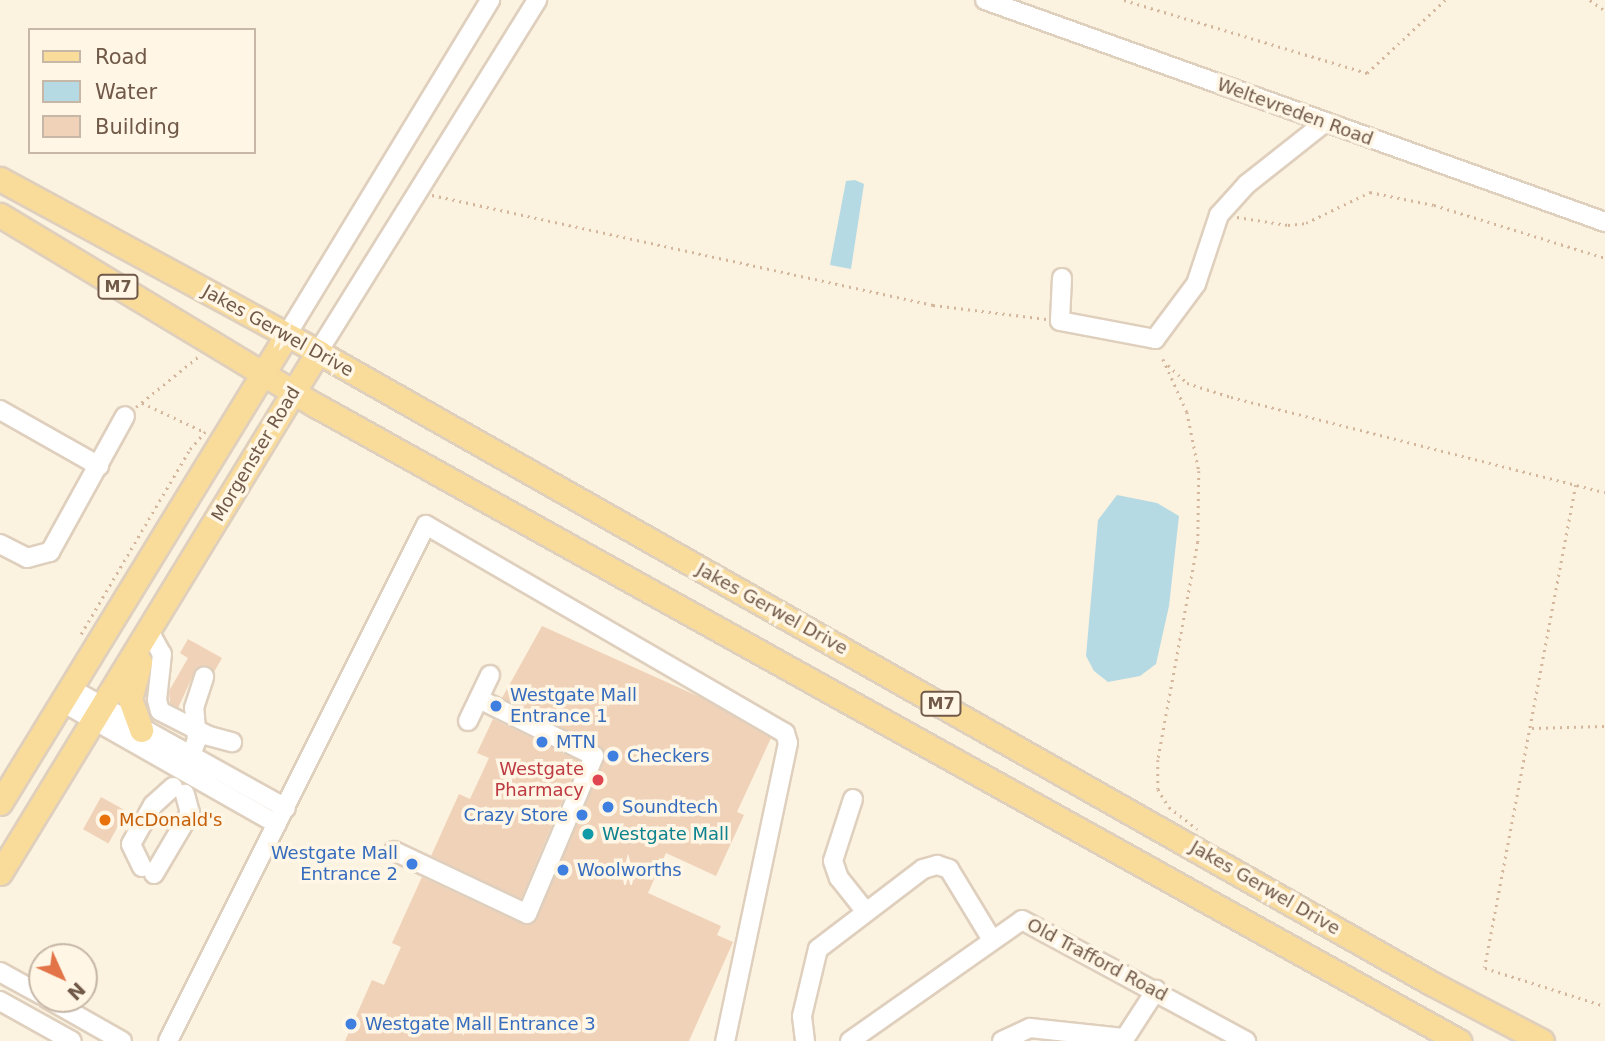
<!DOCTYPE html>
<html>
<head>
<meta charset="utf-8">
<style>
  body { margin:0 }
  #map { position:relative; width:1605px; height:1041px; overflow:hidden; background:#fbf2e0; font-family:"DejaVu Sans",sans-serif }
  div>[style] { position:absolute }
  [style*='--x'] { left:calc(var(--x)*1px); top:calc(var(--y)*1px); width:calc(var(--w)*1px); rotate:calc(var(--a)*1deg) }
  .water>* { inset:0; background:#b6dae3 }
  .building>* { inset:0; background:#f0d2b9; transform-origin:0 0 }
  .path>* { height:2.5px; margin-top:-1.25px; transform-origin:0; background:repeating-linear-gradient(90deg,#d4b69c 0 2px,transparent 0 7px) }
  .roads { filter:drop-shadow(2px 0 #dfcfbd) drop-shadow(-2px 0 #dfcfbd) drop-shadow(0 2px #dfcfbd) drop-shadow(0 -2px #dfcfbd) }
  .minor>* { height:18px; margin:-9px; padding:0 9px; transform-origin:9px; border-radius:9px; background:#fff }
  .major>* { height:23px; margin:-11.5px; padding:0 11.5px; transform-origin:11.5px; border-radius:11.5px; background:#f9db9a }
  .dots>* { width:19px; height:19px; translate:-50% -50%; box-sizing:border-box; border:4px solid #fff6e6; border-radius:50% }
  span { translate:-50% -50%; white-space:nowrap; text-align:center; line-height:1.15; -webkit-text-stroke:7px #fff6e6; paint-order:stroke }
  .shield-label span { padding:2px 5px; background:#fff6e6; border:2px solid; border-radius:5px; -webkit-text-stroke-width:0 }
  .shield-label { font-size:16px; color:#715948; font-weight:700 }
  .street-label { font-size:18px; color:#715948 }
  .shop-label { font-size:18px; color:#366cbe }
  .left { translate:0 -50%; text-align:left }
  .right { translate:-100% -50%; text-align:right }
  .health-label { font-size:18px; color:#be3a42 }
  .food-label { font-size:18px; color:#c56008 }
  .culture-label { font-size:18px; color:#0d838f }
  .legend { position:absolute; left:28px; top:28px; width:228px; height:126px; box-sizing:border-box; background:#fff6e6; border:2px solid #c6b7a7; margin:0; padding:9px 12px; list-style:none; font-size:21px; color:#715948 }
  .legend li { display:flex; align-items:center; gap:14px; height:35px }
  .legend b { width:35px; border:2px solid #c6b7a7 }
  .north { position:absolute; left:28px; top:943px; width:70px; height:70px; box-sizing:border-box; background:#fff6e6; border:2px solid #c6b7a7; border-radius:50%; rotate:135deg; font-size:19px; font-weight:700; line-height:28px; text-align:center; color:#715948 }
  .north::after { content:''; display:block; margin:auto; width:24px; height:32px; background:#e27448; clip-path:polygon(50% 0,100% 100%,50% 72%,0 100%) }
</style>
</head>
<body>
<div id="map">
  <div class="water">
    <i style="clip-path:polygon(855px 180px,864px 184px,851px 269px,830px 265px,846px 181px)"></i>
    <i style="clip-path:polygon(1117px 495px,1157px 503px,1179px 516px,1169px 606px,1156px 664px,1140px 676px,1108px 682px,1094px 671px,1086px 656px,1098px 520px)"></i>
  </div>
  <div class="building">
    <i style="clip-path:polygon(542px 626px,702px 698px,771px 738px,737px 812px,744px 815px,716px 876px,666px 853px,648px 893px,721px 926px,717px 935px,733px 942px,689px 1041px,345px 1041px,372px 980px,384px 985px,401px 947px,392px 943px,422px 877px,522px 924px,537px 918px,605px 755px,599px 746px,502px 698px)"></i>
    <i style="clip-path:polygon(188px 639px,222px 658px,214px 672px,207px 666px,196px 669px,178px 708px,170px 703px,169px 691px,188px 658px,180px 653px)"></i>
    <i style="clip-path:polygon(493px 719px,579px 761px,521px 899px,431px 856px,459px 794px,470px 799px,489px 758px,477px 753px)"></i>
    <i style="left:101px;top:797px;width:29px;height:37px;rotate:29deg"></i>
  </div>
  <div class="path">
    <i style="--x:1124;--y:0;--w:254;--a:16.7"></i>
    <i style="--x:1367;--y:73;--w:107;--a:-43.1"></i>
    <i style="--x:1590;--y:0;--w:19;--a:36"></i>
    <i style="--x:432;--y:195;--w:513;--a:12.38"></i>
    <i style="--x:933;--y:305;--w:114;--a:7.1"></i>
    <i style="--x:1237;--y:217;--w:52;--a:8.9"></i>
    <i style="--x:1288;--y:225;--w:18;--a:-6"></i>
    <i style="--x:1306;--y:223;--w:71;--a:-25.8"></i>
    <i style="--x:1370;--y:192;--w:65;--a:11.5"></i>
    <i style="--x:1434;--y:205;--w:179;--a:17.2"></i>
    <i style="--x:1163;--y:359;--w:58;--a:65.6"></i>
    <i style="--x:1187;--y:412;--w:60;--a:78.5"></i>
    <i style="--x:1199;--y:471;--w:71;--a:90.8"></i>
    <i style="--x:1198;--y:542;--w:222;--a:100.4"></i>
    <i style="--x:1158;--y:760;--w:29;--a:90"></i>
    <i style="--x:1158;--y:789;--w:21;--a:59"></i>
    <i style="--x:1169;--y:807;--w:36;--a:38"></i>
    <i style="--x:1168;--y:365;--w:26;--a:43"></i>
    <i style="--x:1187;--y:383;--w:46;--a:17.7"></i>
    <i style="--x:1231;--y:397;--w:386;--a:14.3"></i>
    <i style="--x:142;--y:403;--w:69;--a:24.7"></i>
    <i style="--x:136;--y:407;--w:81;--a:-39"></i>
    <i style="--x:1576;--y:485;--w:491;--a:100.7"></i>
    <i style="--x:1485;--y:968;--w:126;--a:17.6"></i>
    <i style="--x:81;--y:634;--w:215;--a:-59.5"></i>
    <i style="--x:190;--y:449;--w:23;--a:-49"></i>
    <i style="--x:1532;--y:728;--w:73;--a:-1.6"></i>
  </div>
  <div class="roads">
    <div class="minor">
      <i style="--x:985;--y:0;--w:659;--a:19.7"></i>
      <i style="--x:1062;--y:278;--w:43;--a:92.7"></i>
      <i style="--x:1060;--y:321;--w:97;--a:10.7"></i>
      <i style="--x:1155;--y:339;--w:69;--a:-53.3"></i>
      <i style="--x:1196;--y:284;--w:73;--a:-71.6"></i>
      <i style="--x:1219;--y:215;--w:42;--a:-47.9"></i>
      <i style="--x:1247;--y:184;--w:97;--a:-38.3"></i>
      <i style="--x:286;--y:336;--w:393;--a:-58.7"></i>
      <i style="--x:318;--y:352;--w:415;--a:-58.1"></i>
      <i style="--x:0;--y:410;--w:114;--a:29.5"></i>
      <i style="--x:0;--y:544;--w:30;--a:27"></i>
      <i style="--x:27;--y:558;--w:24;--a:-15"></i>
      <i style="--x:50;--y:552;--w:155;--a:-61.1"></i>
      <i style="--x:149;--y:631;--w:26;--a:61"></i>
      <i style="--x:162;--y:654;--w:46;--a:96.2"></i>
      <i style="--x:157;--y:700;--w:11;--a:75"></i>
      <i style="--x:160;--y:711;--w:55;--a:27"></i>
      <i style="--x:209;--y:736;--w:24;--a:15"></i>
      <i style="--x:70;--y:688;--w:247;--a:29.1"></i>
      <i style="--x:62;--y:702;--w:247;--a:29.6"></i>
      <i style="--x:468;--y:721;--w:51;--a:-64.4"></i>
      <i style="--x:186;--y:768;--w:30;--a:-69"></i>
      <i style="--x:197;--y:740;--w:32;--a:-95"></i>
      <i style="--x:194;--y:708;--w:33;--a:-72"></i>
      <i style="--x:853;--y:799;--w:65;--a:107.9"></i>
      <i style="--x:833;--y:861;--w:18;--a:71"></i>
      <i style="--x:839;--y:878;--w:43;--a:51.5"></i>
      <i style="--x:394;--y:851;--w:147;--a:25.3"></i>
      <i style="--x:527;--y:914;--w:172;--a:-67"></i>
      <i style="--x:594;--y:756;--w:126;--a:-153.6"></i>
      <i style="--x:142;--y:867;--w:25;--a:-116"></i>
      <i style="--x:131;--y:844;--w:45;--a:-60.6"></i>
      <i style="--x:153;--y:805;--w:27;--a:-42"></i>
      <i style="--x:154;--y:874;--w:71;--a:-59.5"></i>
      <i style="--x:190;--y:813;--w:20;--a:-105"></i>
      <i style="--x:0;--y:972;--w:48;--a:28.7"></i>
      <i style="--x:48;--y:999;--w:85;--a:29.6"></i>
      <i style="--x:0;--y:1001;--w:82;--a:29.1"></i>
      <i style="--x:168;--y:1041;--w:577;--a:-63.43"></i>
      <i style="--x:426;--y:525;--w:415;--a:30.1"></i>
      <i style="--x:785;--y:733;--w:10;--a:73"></i>
      <i style="--x:788;--y:743;--w:305;--a:101.9"></i>
      <i style="--x:805;--y:1041;--w:25;--a:-97"></i>
      <i style="--x:802;--y:1016;--w:69;--a:-76.6"></i>
      <i style="--x:818;--y:949;--w:132;--a:-37.3"></i>
      <i style="--x:923;--y:869;--w:15;--a:-16"></i>
      <i style="--x:937;--y:865;--w:13;--a:18"></i>
      <i style="--x:949;--y:869;--w:81;--a:58.7"></i>
      <i style="--x:850;--y:1041;--w:210;--a:-35.1"></i>
      <i style="--x:1022;--y:920;--w:255;--a:28.4"></i>
      <i style="--x:1002;--y:1041;--w:31;--a:-25"></i>
      <i style="--x:1030;--y:1028;--w:94;--a:6.1"></i>
      <i style="--x:1123;--y:1041;--w:61;--a:-57.1"></i>
    </div>
    <div class="major">
      <i style="--x:0;--y:179;--w:362;--a:28.5"></i>
      <i style="--x:318;--y:352;--w:1279;--a:29.55"></i>
      <i style="--x:1431;--y:983;--w:125;--a:27.6"></i>
      <i style="--x:0;--y:215;--w:370;--a:31.1"></i>
      <i style="--x:317;--y:406;--w:1307;--a:29.08"></i>
      <i style="--x:140;--y:662;--w:38;--a:105"></i>
      <i style="--x:130;--y:699;--w:33;--a:70"></i>
      <i style="--x:0;--y:803;--w:548;--a:-58.52"></i>
      <i style="--x:0;--y:873;--w:610;--a:-58.6"></i>
    </div>
  </div>
  <div class="dots">
    <i style="left:496px;top:706px;background:#3f7fe0"></i>
    <i style="left:542px;top:742px;background:#3f7fe0"></i>
    <i style="left:613px;top:756px;background:#3f7fe0"></i>
    <i style="left:598px;top:780px;background:#e0444e"></i>
    <i style="left:608px;top:807px;background:#3f7fe0"></i>
    <i style="left:582px;top:815px;background:#3f7fe0"></i>
    <i style="left:105px;top:820px;background:#e8710a"></i>
    <i style="left:588px;top:834px;background:#0f9aa8"></i>
    <i style="left:412px;top:864px;background:#3f7fe0"></i>
    <i style="left:563px;top:870px;background:#3f7fe0"></i>
    <i style="left:351px;top:1024px;background:#3f7fe0"></i>
  </div>
  <div class="shield-label">
    <span style="left:118px;top:287px">M7</span>
    <span style="left:941px;top:704px">M7</span>
  </div>
  <div class="street-label">
    <span style="left:1295px;top:112px;rotate:20deg">Weltevreden Road</span>
    <span style="left:278px;top:331px;rotate:29deg">Jakes Gerwel Drive</span>
    <span style="left:256px;top:454px;rotate:-59deg">Morgenster Road</span>
    <span style="left:772px;top:609px;rotate:29deg">Jakes Gerwel Drive</span>
    <span style="left:1265px;top:888px;rotate:30deg">Jakes Gerwel Drive</span>
    <span style="left:1097px;top:960px;rotate:28deg">Old Trafford Road</span>
  </div>
  <div class="shop-label">
    <span class="left" style="left:510px;top:706px">Westgate Mall<br>Entrance 1</span>
    <span class="left" style="left:556px;top:742px">MTN</span>
    <span class="left" style="left:627px;top:756px">Checkers</span>
    <span class="left" style="left:622px;top:807px">Soundtech</span>
    <span class="right" style="left:568px;top:815px">Crazy Store</span>
    <span class="right" style="left:398px;top:864px">Westgate Mall<br>Entrance 2</span>
    <span class="left" style="left:577px;top:870px">Woolworths</span>
    <span class="left" style="left:365px;top:1024px">Westgate Mall Entrance 3</span>
  </div>
  <div class="health-label">
    <span class="right" style="left:584px;top:780px">Westgate<br>Pharmacy</span>
  </div>
  <div class="food-label">
    <span class="left" style="left:119px;top:820px">McDonald's</span>
  </div>
  <div class="culture-label">
    <span class="left" style="left:602px;top:834px">Westgate Mall</span>
  </div>
  <ul class="legend">
  <li><b style="height:9px;background:#f9db9a"></b>Road</li>
  <li><b style="height:19px;background:#b6dae3"></b>Water</li>
  <li><b style="height:19px;background:#f0d2b9"></b>Building</li>
  </ul>
  <div class="north">N</div>
</div>
</body>
</html>
